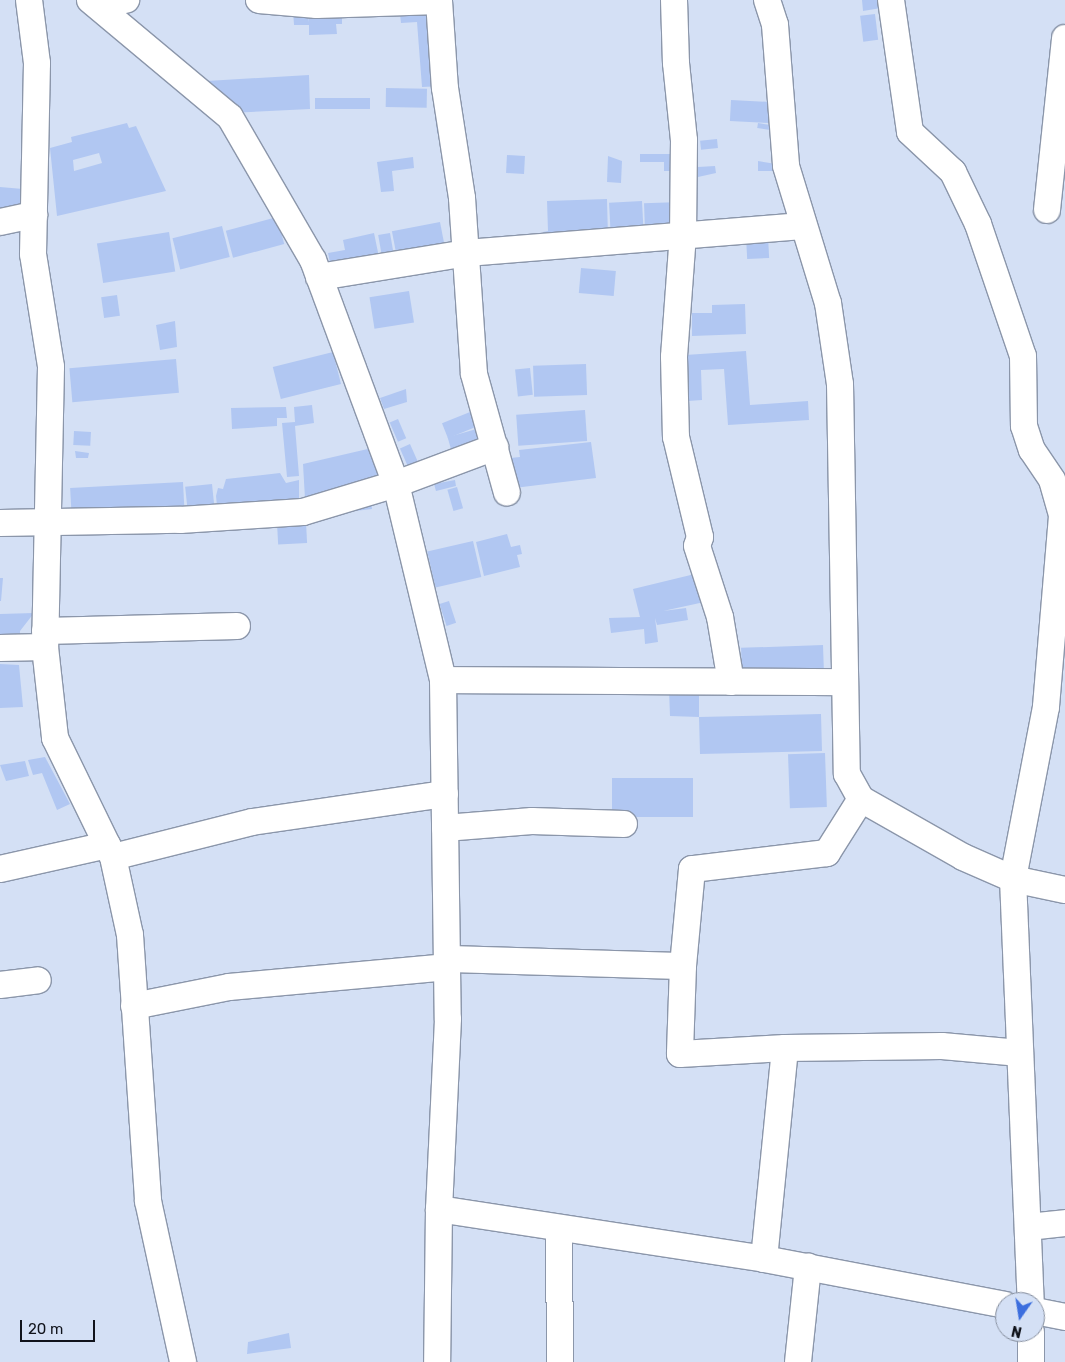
<!DOCTYPE html>
<html>
<head>
<meta charset="utf-8">
<style>
  body { margin:0 }
  #map { position:relative; width:1065px; height:1362px; overflow:hidden; background:#d4e0f5; font-family:Rubik,sans-serif }
  div>[style] { position:absolute }
  [style*='--x'] { left:calc(var(--x)*1px); top:calc(var(--y)*1px); width:calc(var(--w)*1px); rotate:calc(var(--a)*1deg) }
  .building>* { inset:0; background:#b1c7f2; transform-origin:0 0 }
  .roads { filter:drop-shadow(1px 0 #8b96aa) drop-shadow(-1px 0 #8b96aa) drop-shadow(0 1px #8b96aa) drop-shadow(0 -1px #8b96aa) }
  .minor>* { height:26px; margin:-13px; padding:0 13px; transform-origin:13px; border-radius:13px; background:#fff }
  span { translate:-50% -50%; white-space:nowrap; text-align:center; line-height:1.15; -webkit-text-stroke:4px #d4e0f5; paint-order:stroke }
  .north { position:absolute; left:995px; top:1292px; width:50px; height:50px; box-sizing:border-box; background:#d4e0f5; border:1px solid #868e9e; border-radius:50%; rotate:193deg; font-size:14px; font-weight:700; line-height:20px; text-align:center; color:#10131b }
  .north::after { content:''; display:block; margin:auto; width:18px; height:22px; background:#3c6ede; clip-path:polygon(50% 0,100% 100%,50% 72%,0 100%) }
  .scale { position:absolute; left:20px; top:1320px; width:75px; height:22px; box-sizing:border-box; border:2px solid #10131b; border-top:0; padding-left:6px; font-size:15px; line-height:18px; white-space:nowrap; color:#10131b; -webkit-text-stroke:4px #d4e0f5; paint-order:stroke }
</style>
</head>
<body>
<div id="map">
  <div class="building">
    <i style="clip-path:polygon(862px 0,879px 0,881px 8px,863px 11px)"></i>
    <i style="clip-path:polygon(308px 9px,308px 22px,309px 15px,342px 15px,342px 24px,336px 24px,337px 34px,309px 35px,309px 25px,294px 25px,293px 10px)"></i>
    <i style="clip-path:polygon(439px 11px,444px 86px,422px 87px,417px 22px,401px 23px,400px 14px)"></i>
    <i style="left:875px;top:14px;width:26px;height:15px;rotate:83deg"></i>
    <i style="clip-path:polygon(309px 75px,310px 109px,230px 113px,207px 81px)"></i>
    <i style="left:386px;top:88px;width:41px;height:19px;rotate:1deg"></i>
    <i style="left:370px;top:98px;width:11px;height:55px;rotate:90deg"></i>
    <i style="left:731px;top:100px;width:40px;height:21px;rotate:3deg"></i>
    <i style="left:446px;top:115px;width:17px;height:11px;rotate:83deg"></i>
    <i style="clip-path:polygon(evenodd,127px 123px,129px 128px,136px 126px,166px 191px,57px 216px,50px 148px,72px 142px,71px 137px,127px 123px,99px 153px,102px 163px,74px 171px,73px 160px,99px 153px)"></i>
    <i style="left:758px;top:123px;width:13px;height:5px;rotate:9deg"></i>
    <i style="left:717px;top:139px;width:9px;height:17px;rotate:84deg"></i>
    <i style="clip-path:polygon(640px 154px,672px 154px,672px 171px,664px 171px,664px 162px,640px 162px)"></i>
    <i style="left:507px;top:155px;width:18px;height:18px;rotate:3deg"></i>
    <i style="clip-path:polygon(608px 156px,622px 161px,621px 183px,607px 182px)"></i>
    <i style="clip-path:polygon(413px 157px,414px 168px,392px 171px,394px 191px,381px 192px,377px 162px)"></i>
    <i style="clip-path:polygon(758px 161px,776px 164px,776px 171px,758px 171px)"></i>
    <i style="clip-path:polygon(715px 166px,716px 173px,698px 177px,698px 167px)"></i>
    <i style="clip-path:polygon(0 187px,23px 189px,20px 211px,0 215px)"></i>
    <i style="clip-path:polygon(607px 199px,608px 238px,543px 240px,543px 232px,548px 231px,547px 201px)"></i>
    <i style="left:642px;top:201px;width:33px;height:33px;rotate:87deg"></i>
    <i style="left:681px;top:202px;width:31px;height:37px;rotate:88deg"></i>
    <i style="left:277px;top:217px;width:28px;height:53px;rotate:75deg"></i>
    <i style="left:440px;top:222px;width:32px;height:49px;rotate:79deg"></i>
    <i style="left:222px;top:226px;width:32px;height:51px;rotate:76deg"></i>
    <i style="left:169px;top:232px;width:40px;height:73px;rotate:81deg"></i>
    <i style="clip-path:polygon(374px 233px,380px 262px,332px 272px,328px 253px,345px 250px,343px 240px)"></i>
    <i style="left:390px;top:233px;width:29px;height:12px;rotate:80deg"></i>
    <i style="left:768px;top:236px;width:22px;height:22px;rotate:87deg"></i>
    <i style="left:581px;top:268px;width:35px;height:25px;rotate:5deg"></i>
    <i style="left:409px;top:291px;width:32px;height:40px;rotate:81deg"></i>
    <i style="left:117px;top:295px;width:21px;height:16px;rotate:82deg"></i>
    <i style="clip-path:polygon(745px 304px,746px 334px,692px 336px,692px 313px,712px 313px,712px 305px)"></i>
    <i style="clip-path:polygon(175px 321px,177px 347px,160px 350px,156px 325px)"></i>
    <i style="clip-path:polygon(746px 351px,750px 405px,808px 401px,809px 420px,728px 425px,724px 369px,701px 370px,702px 400px,688px 401px,685px 355px)"></i>
    <i style="left:333px;top:352px;width:33px;height:62px;rotate:76deg"></i>
    <i style="left:176px;top:359px;width:34px;height:107px;rotate:85deg"></i>
    <i style="left:586px;top:364px;width:31px;height:53px;rotate:88deg"></i>
    <i style="left:530px;top:368px;width:27px;height:15px;rotate:84deg"></i>
    <i style="clip-path:polygon(406px 389px,407px 402px,384px 409px,380px 398px)"></i>
    <i style="clip-path:polygon(312px 405px,314px 423px,295px 426px,299px 476px,287px 477px,282px 423px,295px 422px,294px 407px)"></i>
    <i style="clip-path:polygon(286px 407px,287px 418px,277px 418px,277px 426px,232px 429px,231px 408px)"></i>
    <i style="left:480px;top:408px;width:16px;height:41px;rotate:68deg"></i>
    <i style="left:585px;top:410px;width:31px;height:69px;rotate:86deg"></i>
    <i style="left:398px;top:419px;width:21px;height:9px;rotate:67deg"></i>
    <i style="left:487px;top:426px;width:19px;height:41px;rotate:74deg"></i>
    <i style="left:74px;top:431px;width:17px;height:14px;rotate:3deg"></i>
    <i style="clip-path:polygon(591px 442px,596px 478px,514px 488px,510px 458px,520px 457px,519px 450px)"></i>
    <i style="left:410px;top:444px;width:30px;height:11px;rotate:66deg"></i>
    <i style="clip-path:polygon(372px 448px,384px 483px,305px 499px,303px 464px)"></i>
    <i style="clip-path:polygon(75px 451px,89px 453px,88px 458px,76px 458px)"></i>
    <i style="clip-path:polygon(280px 473px,286px 483px,299px 480px,299px 508px,218px 515px,216px 496px,218px 488px,223px 489px,226px 479px)"></i>
    <i style="clip-path:polygon(455px 480px,456px 486px,436px 491px,434px 484px)"></i>
    <i style="left:183px;top:482px;width:34px;height:113px;rotate:87deg"></i>
    <i style="left:212px;top:484px;width:30px;height:27px;rotate:84deg"></i>
    <i style="left:457px;top:487px;width:22px;height:10px;rotate:74deg"></i>
    <i style="left:371px;top:501px;width:8px;height:32px;rotate:83deg"></i>
    <i style="left:306px;top:522px;width:21px;height:29px;rotate:87deg"></i>
    <i style="clip-path:polygon(507px 534px,511px 547px,520px 545px,522px 554px,517px 555px,520px 567px,484px 576px,476px 542px)"></i>
    <i style="left:473px;top:541px;width:37px;height:47px;rotate:77deg"></i>
    <i style="clip-path:polygon(703px 572px,709px 601px,663px 611px,686px 608px,688px 620px,657px 625px,655px 618px,658px 642px,645px 644px,644px 629px,611px 633px,609px 618px,640px 617px,633px 589px)"></i>
    <i style="clip-path:polygon(0 578px,3px 578px,1px 601px,0 601px)"></i>
    <i style="left:449px;top:601px;width:23px;height:10px;rotate:72deg"></i>
    <i style="clip-path:polygon(34px 613px,20px 631px,20px 641px,0 641px,0 614px)"></i>
    <i style="left:823px;top:645px;width:35px;height:82px;rotate:88deg"></i>
    <i style="clip-path:polygon(0 664px,19px 665px,23px 707px,0 708px)"></i>
    <i style="clip-path:polygon(669px 689px,699px 690px,699px 717px,821px 714px,822px 751px,700px 754px,699px 717px,670px 716px)"></i>
    <i style="left:825px;top:753px;width:54px;height:37px;rotate:88deg"></i>
    <i style="clip-path:polygon(45px 757px,70px 804px,57px 810px,42px 773px,33px 775px,28px 760px)"></i>
    <i style="clip-path:polygon(25px 761px,29px 776px,6px 781px,0 765px)"></i>
    <i style="left:612px;top:778px;width:81px;height:39px"></i>
    <i style="clip-path:polygon(289px 1333px,291px 1348px,247px 1354px,248px 1342px)"></i>
  </div>
  <div class="roads">
    <div class="minor">
      <i style="--x:29;--y:0;--w:64;--a:82.8"></i>
      <i style="--x:37;--y:63;--w:191;--a:91.2"></i>
      <i style="--x:33;--y:254;--w:114;--a:80.9"></i>
      <i style="--x:51;--y:367;--w:280;--a:91.2"></i>
      <i style="--x:45;--y:647;--w:92;--a:83.7"></i>
      <i style="--x:55;--y:738;--w:132;--a:64"></i>
      <i style="--x:113;--y:857;--w:80;--a:77.7"></i>
      <i style="--x:130;--y:935;--w:267;--a:86.1"></i>
      <i style="--x:148;--y:1201;--w:165;--a:77.7"></i>
      <i style="--x:90;--y:0;--w:182;--a:39.9"></i>
      <i style="--x:230;--y:117;--w:165;--a:59.9"></i>
      <i style="--x:313;--y:260;--w:239;--a:69.7"></i>
      <i style="--x:396;--y:484;--w:202;--a:76.5"></i>
      <i style="--x:443;--y:680;--w:339;--a:89.2"></i>
      <i style="--x:448;--y:1019;--w:190;--a:92.7"></i>
      <i style="--x:439;--y:1209;--w:153;--a:90.7"></i>
      <i style="--x:259;--y:0;--w:58;--a:4.9"></i>
      <i style="--x:317;--y:5;--w:122;--a:-1.9"></i>
      <i style="--x:439;--y:1;--w:87;--a:86.1"></i>
      <i style="--x:445;--y:88;--w:111;--a:81.2"></i>
      <i style="--x:462;--y:198;--w:176;--a:86.1"></i>
      <i style="--x:474;--y:374;--w:123;--a:74.5"></i>
      <i style="--x:674;--y:0;--w:63;--a:88.2"></i>
      <i style="--x:676;--y:63;--w:77;--a:84.1"></i>
      <i style="--x:684;--y:140;--w:94;--a:90.6"></i>
      <i style="--x:683;--y:234;--w:123;--a:94.2"></i>
      <i style="--x:674;--y:357;--w:80;--a:88.6"></i>
      <i style="--x:676;--y:437;--w:103;--a:76.5"></i>
      <i style="--x:700;--y:537;--w:9;--a:108"></i>
      <i style="--x:697;--y:546;--w:75;--a:72.1"></i>
      <i style="--x:720;--y:617;--w:66;--a:80.4"></i>
      <i style="--x:767;--y:0;--w:26;--a:72"></i>
      <i style="--x:775;--y:25;--w:141;--a:85.5"></i>
      <i style="--x:786;--y:166;--w:143;--a:73"></i>
      <i style="--x:828;--y:303;--w:82;--a:81.6"></i>
      <i style="--x:840;--y:384;--w:390;--a:89"></i>
      <i style="--x:847;--y:774;--w:29;--a:61"></i>
      <i style="--x:861;--y:799;--w:117;--a:29.6"></i>
      <i style="--x:963;--y:857;--w:55;--a:23.7"></i>
      <i style="--x:1013;--y:879;--w:53;--a:11.9"></i>
      <i style="--x:891;--y:0;--w:133;--a:81.8"></i>
      <i style="--x:910;--y:132;--w:59;--a:42.9"></i>
      <i style="--x:953;--y:172;--w:58;--a:64.3"></i>
      <i style="--x:978;--y:224;--w:139;--a:71.2"></i>
      <i style="--x:1023;--y:356;--w:70;--a:89.2"></i>
      <i style="--x:1024;--y:426;--w:25;--a:72"></i>
      <i style="--x:1032;--y:450;--w:36;--a:56"></i>
      <i style="--x:1052;--y:480;--w:37;--a:74"></i>
      <i style="--x:1062;--y:516;--w:192;--a:94.8"></i>
      <i style="--x:1046;--y:707;--w:175;--a:100.9"></i>
      <i style="--x:1013;--y:879;--w:423;--a:87.6"></i>
      <i style="--x:99;--y:6;--w:28;--a:-13"></i>
      <i style="--x:1047;--y:210;--w:173;--a:-84"></i>
      <i style="--x:0;--y:222;--w:35;--a:-12"></i>
      <i style="--x:319;--y:277;--w:150;--a:-9.2"></i>
      <i style="--x:467;--y:253;--w:336;--a:-4.6"></i>
      <i style="--x:0;--y:523;--w:180;--a:-1"></i>
      <i style="--x:180;--y:520;--w:123;--a:-3.7"></i>
      <i style="--x:303;--y:512;--w:97;--a:-16.8"></i>
      <i style="--x:396;--y:484;--w:106;--a:-20.5"></i>
      <i style="--x:45;--y:631;--w:192;--a:-1.5"></i>
      <i style="--x:0;--y:648;--w:45;--a:-1.3"></i>
      <i style="--x:443;--y:680;--w:402;--a:0.3"></i>
      <i style="--x:861;--y:799;--w:64;--a:122.2"></i>
      <i style="--x:827;--y:853;--w:136;--a:173.2"></i>
      <i style="--x:692;--y:869;--w:97;--a:95.3"></i>
      <i style="--x:683;--y:966;--w:88;--a:92"></i>
      <i style="--x:680;--y:1054;--w:105;--a:-3.3"></i>
      <i style="--x:785;--y:1048;--w:157;--a:-0.7"></i>
      <i style="--x:942;--y:1046;--w:78;--a:5.1"></i>
      <i style="--x:445;--y:828;--w:87;--a:-4.6"></i>
      <i style="--x:532;--y:821;--w:92;--a:1.9"></i>
      <i style="--x:113;--y:857;--w:143;--a:-14.1"></i>
      <i style="--x:252;--y:822;--w:195;--a:-8.3"></i>
      <i style="--x:0;--y:869;--w:110;--a:-12.6"></i>
      <i style="--x:447;--y:959;--w:236;--a:1.7"></i>
      <i style="--x:0;--y:985;--w:38;--a:-7"></i>
      <i style="--x:134;--y:1006;--w:97;--a:-11.3"></i>
      <i style="--x:229;--y:987;--w:220;--a:-5.2"></i>
      <i style="--x:439;--y:1209;--w:329;--a:8.7"></i>
      <i style="--x:764;--y:1259;--w:245;--a:10.8"></i>
      <i style="--x:1028;--y:1227;--w:37;--a:-6"></i>
      <i style="--x:559;--y:1229;--w:133;--a:89.6"></i>
      <i style="--x:764;--y:1259;--w:212;--a:-84.3"></i>
      <i style="--x:1035;--y:1311;--w:31;--a:11"></i>
      <i style="--x:798;--y:1362;--w:96;--a:-84"></i>
      <i style="--x:1031;--y:1362;--w:30;--a:-90"></i>
    </div>
  </div>
  <div class="north">N</div>
  <div class="scale">20 m</div>
</div>
</body>
</html>
